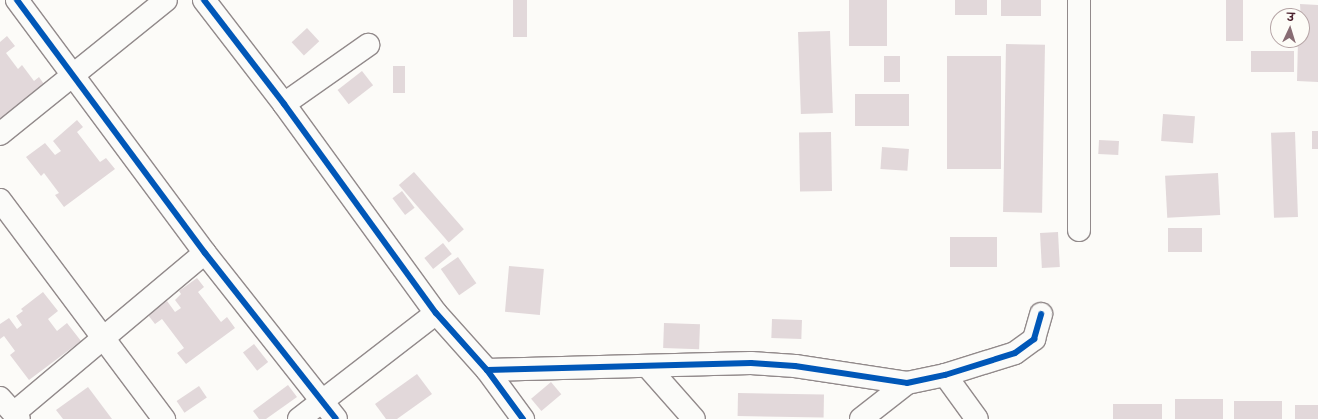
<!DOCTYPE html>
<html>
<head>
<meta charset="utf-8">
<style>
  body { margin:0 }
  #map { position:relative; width:1318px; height:419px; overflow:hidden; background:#fcfbf8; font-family:Caveat,"Playpen Sans Deva",sans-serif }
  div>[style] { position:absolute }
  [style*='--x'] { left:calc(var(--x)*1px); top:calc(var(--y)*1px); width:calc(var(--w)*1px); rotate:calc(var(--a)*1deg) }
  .building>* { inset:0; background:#e2d8da; transform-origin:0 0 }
  .roads { filter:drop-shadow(1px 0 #928a8b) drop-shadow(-1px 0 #928a8b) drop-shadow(0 1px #928a8b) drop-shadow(0 -1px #928a8b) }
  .minor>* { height:22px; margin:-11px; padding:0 11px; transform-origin:11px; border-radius:11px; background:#fbfbf9 }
  .cycleway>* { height:6px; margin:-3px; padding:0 3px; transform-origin:3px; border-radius:3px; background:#0057b8 }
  span { translate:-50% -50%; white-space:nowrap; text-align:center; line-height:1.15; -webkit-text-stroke:3px #fdfcf7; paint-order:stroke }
  .north { position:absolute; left:1270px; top:8px; width:40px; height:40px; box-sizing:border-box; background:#fdfcf7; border:1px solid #b5a4a5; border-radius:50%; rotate:4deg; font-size:11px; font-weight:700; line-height:16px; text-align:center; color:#4a1f2b }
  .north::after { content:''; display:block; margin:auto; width:14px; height:18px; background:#886c73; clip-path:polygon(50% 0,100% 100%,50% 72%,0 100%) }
</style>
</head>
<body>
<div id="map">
  <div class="building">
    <i style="left:513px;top:0;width:14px;height:37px"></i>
    <i style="left:849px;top:0;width:38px;height:46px"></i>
    <i style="left:955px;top:0;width:32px;height:15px"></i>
    <i style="left:1001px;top:0;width:40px;height:16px"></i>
    <i style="left:1226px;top:0;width:17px;height:41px"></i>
    <i style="clip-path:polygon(1300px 4px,1318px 5px,1318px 82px,1297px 81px,1298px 40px,1302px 40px)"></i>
    <i style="left:307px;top:28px;width:18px;height:21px;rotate:47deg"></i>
    <i style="left:830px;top:31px;width:82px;height:32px;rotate:88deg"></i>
    <i style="clip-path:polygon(7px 36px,15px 46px,6px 53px,18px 69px,22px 65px,34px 81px,39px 77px,46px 87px,0 122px,0 42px)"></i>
    <i style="left:1006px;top:44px;width:39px;height:168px;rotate:1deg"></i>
    <i style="left:1251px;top:51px;width:43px;height:21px"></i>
    <i style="left:884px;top:56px;width:16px;height:26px"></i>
    <i style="left:947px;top:56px;width:54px;height:113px"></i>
    <i style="left:393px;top:66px;width:12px;height:27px"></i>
    <i style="left:362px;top:71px;width:18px;height:31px;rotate:52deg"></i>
    <i style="left:855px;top:94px;width:54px;height:32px"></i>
    <i style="left:1163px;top:114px;width:32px;height:27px;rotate:4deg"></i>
    <i style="clip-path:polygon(77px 120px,83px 127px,77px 132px,100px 162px,106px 158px,115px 169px,64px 207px,55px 195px,59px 193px,44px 173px,41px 176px,26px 157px,45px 143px,55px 155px,61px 151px,53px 141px)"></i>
    <i style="left:1312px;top:131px;width:6px;height:18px"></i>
    <i style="left:831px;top:132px;width:59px;height:32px;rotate:89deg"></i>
    <i style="left:1295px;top:132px;width:85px;height:24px;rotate:88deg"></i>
    <i style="left:1099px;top:140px;width:20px;height:14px;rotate:3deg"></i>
    <i style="left:882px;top:147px;width:27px;height:22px;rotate:4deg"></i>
    <i style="left:414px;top:172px;width:76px;height:20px;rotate:49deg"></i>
    <i style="left:1218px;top:173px;width:42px;height:53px;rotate:87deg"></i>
    <i style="left:402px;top:191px;width:21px;height:12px;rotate:53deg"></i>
    <i style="left:1168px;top:228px;width:34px;height:24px"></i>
    <i style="left:1058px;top:232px;width:35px;height:18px;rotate:87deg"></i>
    <i style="left:950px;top:237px;width:47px;height:30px"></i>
    <i style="left:443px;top:243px;width:14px;height:24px;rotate:51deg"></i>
    <i style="left:458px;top:257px;width:32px;height:21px;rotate:55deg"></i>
    <i style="left:509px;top:266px;width:35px;height:46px;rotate:5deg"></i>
    <i style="clip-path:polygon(197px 278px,204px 287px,198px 292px,221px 322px,227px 317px,235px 328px,186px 364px,177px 353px,184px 348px,162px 319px,155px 324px,148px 315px,167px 301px,175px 312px,181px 308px,175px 300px,181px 294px,179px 291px)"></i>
    <i style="clip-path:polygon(43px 292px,58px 311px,48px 319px,57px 331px,67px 323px,81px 341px,29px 380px,10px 355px,15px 351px,4px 336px,0 339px,0 324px,9px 318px,17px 329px,22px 325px,16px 316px,23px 311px,21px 309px)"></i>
    <i style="left:772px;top:319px;width:30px;height:19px;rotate:2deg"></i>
    <i style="left:664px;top:323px;width:36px;height:25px;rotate:2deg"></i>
    <i style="left:254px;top:344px;width:23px;height:14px;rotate:52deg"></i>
    <i style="clip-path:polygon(417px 374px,432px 394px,397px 419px,386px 419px,375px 404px)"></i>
    <i style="left:551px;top:382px;width:16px;height:26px;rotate:50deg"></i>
    <i style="clip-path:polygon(288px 385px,297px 397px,266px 419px,259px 419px,253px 411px)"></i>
    <i style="left:199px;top:386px;width:14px;height:27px;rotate:56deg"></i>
    <i style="clip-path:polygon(88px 387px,112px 419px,63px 419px,56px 410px)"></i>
    <i style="left:738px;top:393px;width:86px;height:23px;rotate:1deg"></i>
    <i style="left:1223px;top:399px;width:20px;height:48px;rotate:90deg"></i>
    <i style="left:1234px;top:401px;width:48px;height:18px"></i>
    <i style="left:1113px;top:404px;width:49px;height:15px"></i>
    <i style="left:1295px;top:405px;width:23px;height:14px"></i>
  </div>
  <div class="roads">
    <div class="minor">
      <i style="--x:17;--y:0;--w:315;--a:53.4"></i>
      <i style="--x:205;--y:253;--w:211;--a:51.7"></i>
      <i style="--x:204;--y:0;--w:131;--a:52.4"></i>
      <i style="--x:284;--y:104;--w:258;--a:54"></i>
      <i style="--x:436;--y:313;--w:76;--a:48.2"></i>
      <i style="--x:487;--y:370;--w:61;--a:53.7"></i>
      <i style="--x:1079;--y:0;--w:230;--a:90"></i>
      <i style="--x:284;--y:104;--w:103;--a:-35.1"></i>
      <i style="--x:0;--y:134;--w:213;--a:-38.9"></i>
      <i style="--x:0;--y:200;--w:274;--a:53.2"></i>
      <i style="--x:648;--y:367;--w:69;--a:48.5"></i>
      <i style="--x:487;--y:370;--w:264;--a:-1.5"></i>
      <i style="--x:751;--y:363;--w:44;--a:3.9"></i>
      <i style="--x:795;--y:366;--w:113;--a:8.6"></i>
      <i style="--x:907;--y:383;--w:39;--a:-12"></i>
      <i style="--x:945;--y:375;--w:73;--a:-17.4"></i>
      <i style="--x:1015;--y:353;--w:24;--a:-36"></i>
      <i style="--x:1034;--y:339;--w:26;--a:-74"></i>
      <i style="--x:945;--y:375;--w:54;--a:54"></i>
      <i style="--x:0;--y:398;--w:28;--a:48"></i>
      <i style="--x:14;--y:413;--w:249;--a:-40"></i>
      <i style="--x:299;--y:419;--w:173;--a:-37.7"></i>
      <i style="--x:861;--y:419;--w:58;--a:-38"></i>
    </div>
  </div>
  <div class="cycleway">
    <i style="--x:17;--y:0;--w:315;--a:53.4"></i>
    <i style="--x:205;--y:253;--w:211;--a:51.7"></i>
    <i style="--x:204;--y:0;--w:131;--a:52.4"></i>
    <i style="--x:284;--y:104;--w:258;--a:54"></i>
    <i style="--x:436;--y:313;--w:76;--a:48.2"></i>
    <i style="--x:487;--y:370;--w:61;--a:53.7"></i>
    <i style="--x:487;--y:370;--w:264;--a:-1.5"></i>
    <i style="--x:751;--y:363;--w:44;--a:3.9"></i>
    <i style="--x:795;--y:366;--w:113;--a:8.6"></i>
    <i style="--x:907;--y:383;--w:39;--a:-12"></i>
    <i style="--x:945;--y:375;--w:73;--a:-17.4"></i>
    <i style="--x:1015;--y:353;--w:24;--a:-36"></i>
    <i style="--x:1034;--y:339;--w:26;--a:-74"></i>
  </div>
  <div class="north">उ</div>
</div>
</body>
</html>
